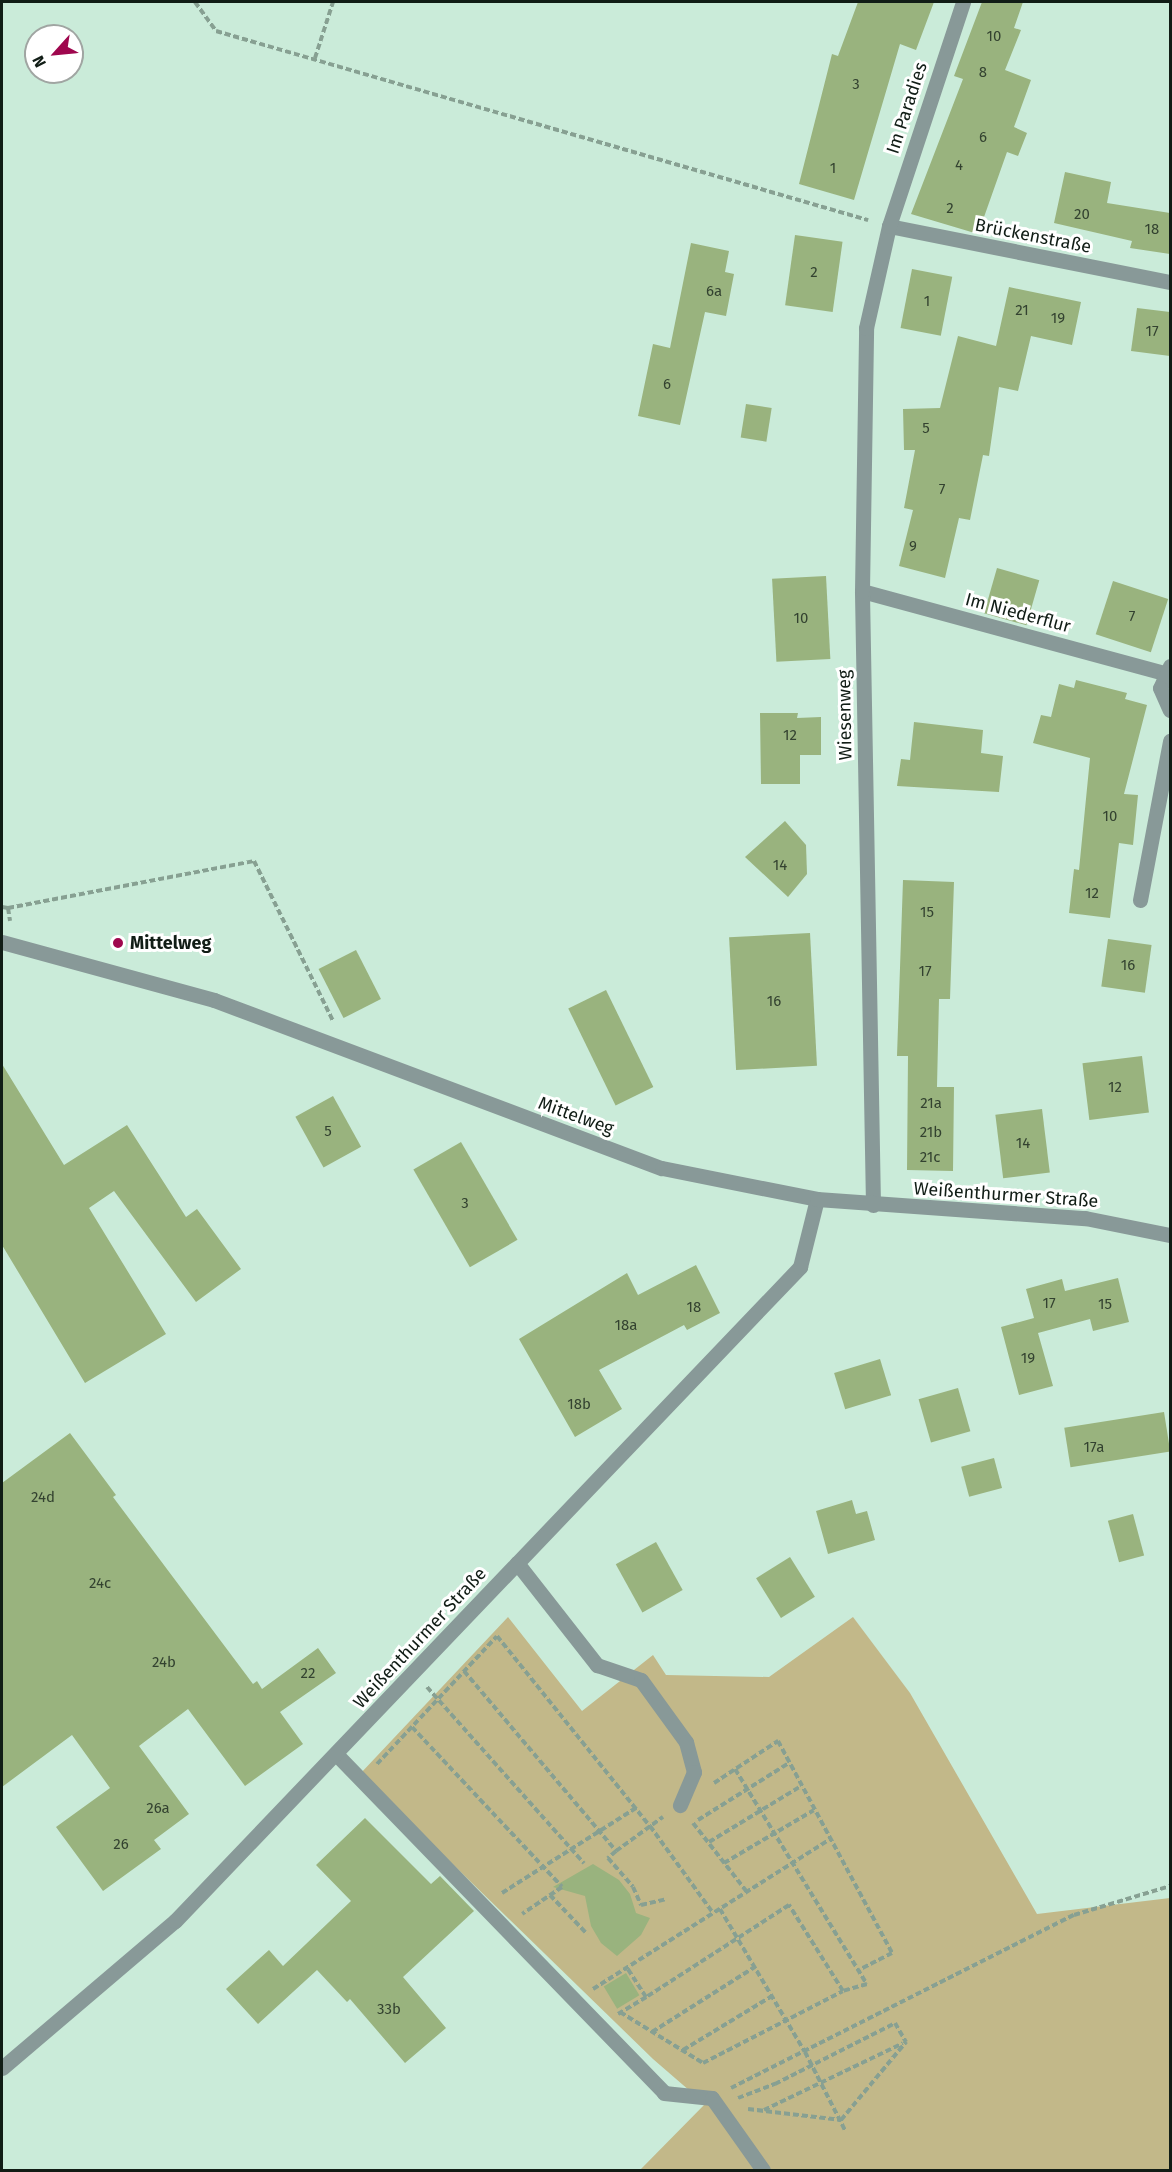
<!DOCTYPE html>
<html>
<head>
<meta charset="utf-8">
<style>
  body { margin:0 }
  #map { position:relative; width:1172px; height:2172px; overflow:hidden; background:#caebd9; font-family:"Fira Sans",sans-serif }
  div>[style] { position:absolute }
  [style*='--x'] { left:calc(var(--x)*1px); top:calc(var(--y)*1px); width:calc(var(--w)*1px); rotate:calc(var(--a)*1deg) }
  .green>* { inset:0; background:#c2b889 }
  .building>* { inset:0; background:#99b37e; transform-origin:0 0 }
  .path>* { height:4px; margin-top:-2px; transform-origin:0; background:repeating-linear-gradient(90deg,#87a092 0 6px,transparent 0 9px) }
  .service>* { height:15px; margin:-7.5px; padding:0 7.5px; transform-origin:7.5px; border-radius:7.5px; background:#889998 }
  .minor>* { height:15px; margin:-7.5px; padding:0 7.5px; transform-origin:7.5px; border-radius:7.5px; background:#889998 }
  .tertiary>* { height:15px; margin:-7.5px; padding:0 7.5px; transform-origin:7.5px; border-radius:7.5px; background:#889998 }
  .dots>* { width:16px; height:16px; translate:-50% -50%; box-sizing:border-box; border:3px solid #fff; border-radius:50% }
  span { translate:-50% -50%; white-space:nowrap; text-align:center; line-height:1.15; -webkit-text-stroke:6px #fff; paint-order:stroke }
  .number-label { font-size:15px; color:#334230 }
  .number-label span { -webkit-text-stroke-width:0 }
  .street-label { font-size:18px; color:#111d16 }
  .poi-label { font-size:18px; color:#111d16; font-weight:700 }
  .left { translate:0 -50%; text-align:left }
  .frame { position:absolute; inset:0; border:3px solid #111d16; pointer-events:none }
  .north { position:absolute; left:24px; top:24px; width:60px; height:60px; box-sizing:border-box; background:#fff; border:2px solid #a0a5a2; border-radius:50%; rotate:243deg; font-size:16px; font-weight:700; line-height:24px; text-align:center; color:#111d16 }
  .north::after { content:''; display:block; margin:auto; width:21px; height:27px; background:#9f074e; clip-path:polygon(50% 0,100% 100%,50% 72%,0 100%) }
</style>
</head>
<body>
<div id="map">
  <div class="green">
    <i style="clip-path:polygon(508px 1617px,582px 1711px,653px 1655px,666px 1675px,769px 1677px,853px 1617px,910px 1693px,1037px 1914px,1170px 1898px,1170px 2170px,640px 2170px,705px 2104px,653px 2059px,360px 1774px)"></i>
  </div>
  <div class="building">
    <i style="clip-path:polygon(858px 2px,934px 2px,916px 50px,900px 44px,854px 200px,799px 184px,832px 54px,838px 56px)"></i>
    <i style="clip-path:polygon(982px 2px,1023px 2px,1014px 28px,1021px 30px,1005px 70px,1031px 80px,1014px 127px,1027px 133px,1018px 156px,1007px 152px,978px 234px,911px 214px,963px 79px,954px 76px)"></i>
    <i style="clip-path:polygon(1065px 172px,1111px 182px,1107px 203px,1170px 213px,1170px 254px,1130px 248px,1132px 241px,1054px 223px)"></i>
    <i style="left:795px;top:235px;width:48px;height:71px;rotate:8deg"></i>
    <i style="clip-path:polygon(691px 243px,729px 251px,725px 272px,734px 274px,726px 316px,705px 312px,680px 425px,638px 416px,653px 344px,670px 348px)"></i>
    <i style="left:912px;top:269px;width:41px;height:60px;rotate:11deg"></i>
    <i style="clip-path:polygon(1009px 287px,1081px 302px,1072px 345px,1031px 336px,1018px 391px,999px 387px,989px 456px,983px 455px,970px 520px,959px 518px,945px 578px,899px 566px,913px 510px,904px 508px,915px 450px,904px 450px,903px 409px,940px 408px,958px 336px,996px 346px)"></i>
    <i style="clip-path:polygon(1137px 308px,1170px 312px,1170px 356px,1131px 351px)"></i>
    <i style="left:746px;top:404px;width:26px;height:34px;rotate:9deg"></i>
    <i style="left:997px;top:568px;width:44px;height:47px;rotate:16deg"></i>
    <i style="left:826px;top:576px;width:83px;height:54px;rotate:87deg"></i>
    <i style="left:1113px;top:581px;width:58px;height:56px;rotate:18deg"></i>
    <i style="clip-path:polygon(1076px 680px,1127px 693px,1125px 699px,1147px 705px,1124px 794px,1138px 795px,1133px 845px,1119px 843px,1110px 918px,1069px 913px,1074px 869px,1079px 870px,1090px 758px,1033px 743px,1041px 715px,1051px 717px,1059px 684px,1074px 688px)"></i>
    <i style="clip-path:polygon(760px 713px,798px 713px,797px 718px,821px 717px,821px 755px,800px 755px,800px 784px,761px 784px)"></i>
    <i style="clip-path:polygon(914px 722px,983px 730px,981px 753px,1003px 756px,999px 792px,897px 786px,901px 759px,910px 760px)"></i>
    <i style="clip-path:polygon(785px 821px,806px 845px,807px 874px,788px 897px,745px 857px)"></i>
    <i style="clip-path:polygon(903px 880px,954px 882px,950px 999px,939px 999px,937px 1087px,954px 1087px,953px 1171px,907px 1170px,908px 1056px,897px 1056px)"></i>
    <i style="left:810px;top:933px;width:133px;height:81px;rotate:87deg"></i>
    <i style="left:1108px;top:939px;width:44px;height:48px;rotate:8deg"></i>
    <i style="left:356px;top:950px;width:55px;height:42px;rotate:63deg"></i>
    <i style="left:606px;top:990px;width:108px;height:42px;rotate:64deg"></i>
    <i style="left:1142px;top:1056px;width:57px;height:60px;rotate:83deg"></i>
    <i style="clip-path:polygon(2px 1064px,64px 1165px,127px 1125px,186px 1217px,197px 1209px,241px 1269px,196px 1302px,114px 1191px,89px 1208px,166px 1334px,85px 1383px,2px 1245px)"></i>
    <i style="left:333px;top:1096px;width:58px;height:43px;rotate:61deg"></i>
    <i style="left:1042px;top:1109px;width:64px;height:47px;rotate:83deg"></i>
    <i style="left:461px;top:1142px;width:113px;height:55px;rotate:60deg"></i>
    <i style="clip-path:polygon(696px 1265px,720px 1313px,687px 1330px,684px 1325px,599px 1370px,622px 1409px,575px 1437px,519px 1339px,627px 1273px,638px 1295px)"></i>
    <i style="clip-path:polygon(1118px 1278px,1129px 1322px,1093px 1331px,1090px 1319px,1038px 1333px,1053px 1386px,1019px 1395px,1001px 1327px,1034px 1318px,1026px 1289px,1062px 1279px,1065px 1291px)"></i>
    <i style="left:880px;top:1359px;width:38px;height:48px;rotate:73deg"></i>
    <i style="left:958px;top:1388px;width:45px;height:41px;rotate:74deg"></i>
    <i style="left:1164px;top:1412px;width:40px;height:101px;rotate:81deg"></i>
    <i style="clip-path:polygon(70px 1433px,116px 1495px,113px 1497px,253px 1684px,257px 1681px,262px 1689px,318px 1648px,336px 1673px,280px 1712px,303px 1744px,245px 1786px,188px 1709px,139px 1746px,189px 1814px,154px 1840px,161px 1849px,103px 1891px,56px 1827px,110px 1788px,72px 1735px,2px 1787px,2px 1483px)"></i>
    <i style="left:994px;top:1458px;width:31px;height:34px;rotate:75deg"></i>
    <i style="clip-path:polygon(852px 1500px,856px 1514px,867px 1511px,875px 1540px,828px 1554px,816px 1511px)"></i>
    <i style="left:1133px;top:1514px;width:43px;height:26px;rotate:75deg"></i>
    <i style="left:656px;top:1542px;width:55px;height:46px;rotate:61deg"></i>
    <i style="left:790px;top:1557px;width:47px;height:40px;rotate:58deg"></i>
    <i style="clip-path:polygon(365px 1818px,431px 1884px,440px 1876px,474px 1911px,403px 1977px,446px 2028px,405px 2063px,350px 1999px,347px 2002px,317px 1970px,258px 2024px,226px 1989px,269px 1950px,283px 1966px,351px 1901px,316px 1865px)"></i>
    <i style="clip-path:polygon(593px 1864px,619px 1880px,630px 1894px,636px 1913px,650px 1918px,641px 1935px,617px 1956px,601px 1943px,591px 1926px,585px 1896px,553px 1887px)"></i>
    <i style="left:626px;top:1973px;width:26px;height:26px;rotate:59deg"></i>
  </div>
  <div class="path">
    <i style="--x:195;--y:2;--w:36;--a:54"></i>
    <i style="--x:216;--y:31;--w:679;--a:16.17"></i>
    <i style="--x:315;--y:58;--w:59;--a:-72.2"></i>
    <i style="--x:2;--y:907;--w:6;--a:9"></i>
    <i style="--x:8;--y:908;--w:13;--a:81"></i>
    <i style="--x:8;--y:908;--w:250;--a:-10.8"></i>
    <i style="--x:254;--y:861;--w:178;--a:63.7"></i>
    <i style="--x:464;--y:1671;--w:236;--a:49.8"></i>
    <i style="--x:616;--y:1851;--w:58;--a:-35.9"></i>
    <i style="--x:427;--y:1687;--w:236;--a:48.3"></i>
    <i style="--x:412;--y:1727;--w:219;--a:46.8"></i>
    <i style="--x:562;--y:1887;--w:48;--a:146"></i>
    <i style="--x:377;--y:1764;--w:175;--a:-46.8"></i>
    <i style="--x:497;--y:1636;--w:244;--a:51.2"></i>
    <i style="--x:650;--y:1826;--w:107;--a:54.1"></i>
    <i style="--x:735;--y:1769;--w:252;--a:58.5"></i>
    <i style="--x:867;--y:1984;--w:25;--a:164"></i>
    <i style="--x:714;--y:1783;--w:77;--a:-33.3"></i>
    <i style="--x:778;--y:1741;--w:241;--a:61.7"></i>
    <i style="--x:892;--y:1953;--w:38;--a:153"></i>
    <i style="--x:698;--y:1820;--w:107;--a:-32.1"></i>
    <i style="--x:693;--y:1823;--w:88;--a:52"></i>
    <i style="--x:709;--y:1842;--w:108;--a:-31.3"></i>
    <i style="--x:616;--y:1851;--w:11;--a:139"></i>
    <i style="--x:608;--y:1858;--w:38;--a:49"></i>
    <i style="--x:633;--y:1887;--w:20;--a:66"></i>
    <i style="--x:641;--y:1905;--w:26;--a:-13"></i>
    <i style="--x:724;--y:1863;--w:104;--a:-30.5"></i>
    <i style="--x:502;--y:1893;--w:159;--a:-32.4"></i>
    <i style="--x:550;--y:1895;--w:54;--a:46.5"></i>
    <i style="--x:720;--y:1909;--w:166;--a:59.3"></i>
    <i style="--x:805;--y:2052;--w:88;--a:62.9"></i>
    <i style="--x:593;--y:1989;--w:280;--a:-32.3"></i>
    <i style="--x:620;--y:2012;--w:97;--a:31.6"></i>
    <i style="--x:703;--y:2063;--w:157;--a:-27.2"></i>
    <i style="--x:843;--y:1991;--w:102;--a:-122.1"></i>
    <i style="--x:789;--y:1905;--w:170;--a:147.2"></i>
    <i style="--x:646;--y:1997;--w:35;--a:-123"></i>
    <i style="--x:618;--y:2014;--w:33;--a:-31"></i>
    <i style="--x:652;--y:2032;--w:122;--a:-32.3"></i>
    <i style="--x:683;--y:2050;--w:104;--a:-31.2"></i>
    <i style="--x:731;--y:2088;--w:384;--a:-26.8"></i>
    <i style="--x:1074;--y:1915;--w:100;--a:-16.8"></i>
    <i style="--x:738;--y:2098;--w:40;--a:-21"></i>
    <i style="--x:775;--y:2084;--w:135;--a:-26.9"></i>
    <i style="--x:895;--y:2023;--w:22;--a:60"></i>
    <i style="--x:748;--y:2109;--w:94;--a:6.7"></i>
    <i style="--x:841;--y:2120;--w:102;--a:-50.2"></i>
    <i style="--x:764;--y:2110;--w:154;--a:-25.7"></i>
  </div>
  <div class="service">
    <i style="--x:1140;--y:900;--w:162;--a:-79.3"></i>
    <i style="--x:517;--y:1563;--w:130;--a:51.9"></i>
    <i style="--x:597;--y:1665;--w:46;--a:18.8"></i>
    <i style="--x:641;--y:1680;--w:77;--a:54"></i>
    <i style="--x:686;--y:1742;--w:31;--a:75"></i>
    <i style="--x:694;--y:1772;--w:36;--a:113"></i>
    <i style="--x:337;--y:1755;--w:470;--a:45.9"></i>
    <i style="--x:664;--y:2093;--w:48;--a:5.9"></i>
    <i style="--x:712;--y:2098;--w:88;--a:54.7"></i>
  </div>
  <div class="minor">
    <i style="--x:889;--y:226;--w:287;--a:11.3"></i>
    <i style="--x:862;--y:591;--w:313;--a:15.2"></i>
    <i style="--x:1170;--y:666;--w:24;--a:114"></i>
    <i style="--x:1160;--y:688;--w:24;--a:66"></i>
    <i style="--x:873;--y:1205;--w:614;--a:-91.03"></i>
    <i style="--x:862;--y:591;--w:263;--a:-89.1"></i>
    <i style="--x:866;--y:328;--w:105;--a:-77.3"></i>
    <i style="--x:889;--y:226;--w:236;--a:-71.7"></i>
    <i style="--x:2;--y:2068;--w:227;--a:-40.4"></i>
    <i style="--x:175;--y:1921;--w:905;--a:-46.3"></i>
    <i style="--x:800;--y:1267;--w:70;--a:-76"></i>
  </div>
  <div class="tertiary">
    <i style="--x:2;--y:942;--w:220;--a:15.3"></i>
    <i style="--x:214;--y:1000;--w:478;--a:20.6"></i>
    <i style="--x:662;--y:1168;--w:158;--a:11.3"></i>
    <i style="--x:817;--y:1199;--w:269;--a:4.1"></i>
    <i style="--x:1085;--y:1218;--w:87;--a:11.3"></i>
  </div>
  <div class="dots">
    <i style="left:118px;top:943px;background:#9f074e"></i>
  </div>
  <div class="number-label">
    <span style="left:994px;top:37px">10</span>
    <span style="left:983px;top:73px">8</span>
    <span style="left:856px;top:85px">3</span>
    <span style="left:983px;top:138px">6</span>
    <span style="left:959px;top:166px">4</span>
    <span style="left:833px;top:169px">1</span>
    <span style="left:950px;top:209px">2</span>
    <span style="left:1082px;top:215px">20</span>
    <span style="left:1152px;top:230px">18</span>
    <span style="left:814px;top:273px">2</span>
    <span style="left:714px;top:292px">6a</span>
    <span style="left:927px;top:302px">1</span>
    <span style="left:1022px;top:311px">21</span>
    <span style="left:1058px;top:319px">19</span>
    <span style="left:1152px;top:332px">17</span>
    <span style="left:667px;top:385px">6</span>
    <span style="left:926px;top:429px">5</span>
    <span style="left:942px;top:490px">7</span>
    <span style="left:913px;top:547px">9</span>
    <span style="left:1132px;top:617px">7</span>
    <span style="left:801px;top:619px">10</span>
    <span style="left:790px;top:736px">12</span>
    <span style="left:1110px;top:817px">10</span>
    <span style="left:780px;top:866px">14</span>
    <span style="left:1092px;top:894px">12</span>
    <span style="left:927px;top:913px">15</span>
    <span style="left:1128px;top:966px">16</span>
    <span style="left:925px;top:972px">17</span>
    <span style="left:774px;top:1002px">16</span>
    <span style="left:1115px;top:1088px">12</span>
    <span style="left:931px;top:1104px">21a</span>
    <span style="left:328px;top:1132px">5</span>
    <span style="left:931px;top:1133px">21b</span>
    <span style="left:1023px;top:1144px">14</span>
    <span style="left:930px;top:1158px">21c</span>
    <span style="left:465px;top:1204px">3</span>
    <span style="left:1049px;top:1304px">17</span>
    <span style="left:1105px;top:1305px">15</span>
    <span style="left:694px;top:1308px">18</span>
    <span style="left:626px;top:1326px">18a</span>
    <span style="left:1028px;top:1359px">19</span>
    <span style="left:579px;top:1405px">18b</span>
    <span style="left:1094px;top:1448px">17a</span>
    <span style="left:43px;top:1498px">24d</span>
    <span style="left:100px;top:1584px">24c</span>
    <span style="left:164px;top:1663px">24b</span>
    <span style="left:308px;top:1674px">22</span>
    <span style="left:158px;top:1809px">26a</span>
    <span style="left:121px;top:1845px">26</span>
    <span style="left:389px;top:2010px">33b</span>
  </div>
  <div class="street-label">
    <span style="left:907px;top:108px;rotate:-72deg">Im Paradies</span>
    <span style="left:1033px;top:236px;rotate:11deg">Brückenstraße</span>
    <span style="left:1018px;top:613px;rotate:15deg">Im Niederflur</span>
    <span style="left:845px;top:715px;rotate:-91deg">Wiesenweg</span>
    <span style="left:576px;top:1116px;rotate:20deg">Mittelweg</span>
    <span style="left:1006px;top:1195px;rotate:4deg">Weißenthurmer Straße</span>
    <span style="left:420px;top:1638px;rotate:-47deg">Weißenthurmer Straße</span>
  </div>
  <div class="poi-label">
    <span class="left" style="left:130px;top:943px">Mittelweg</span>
  </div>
  <div class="frame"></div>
  <div class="north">N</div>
</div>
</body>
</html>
